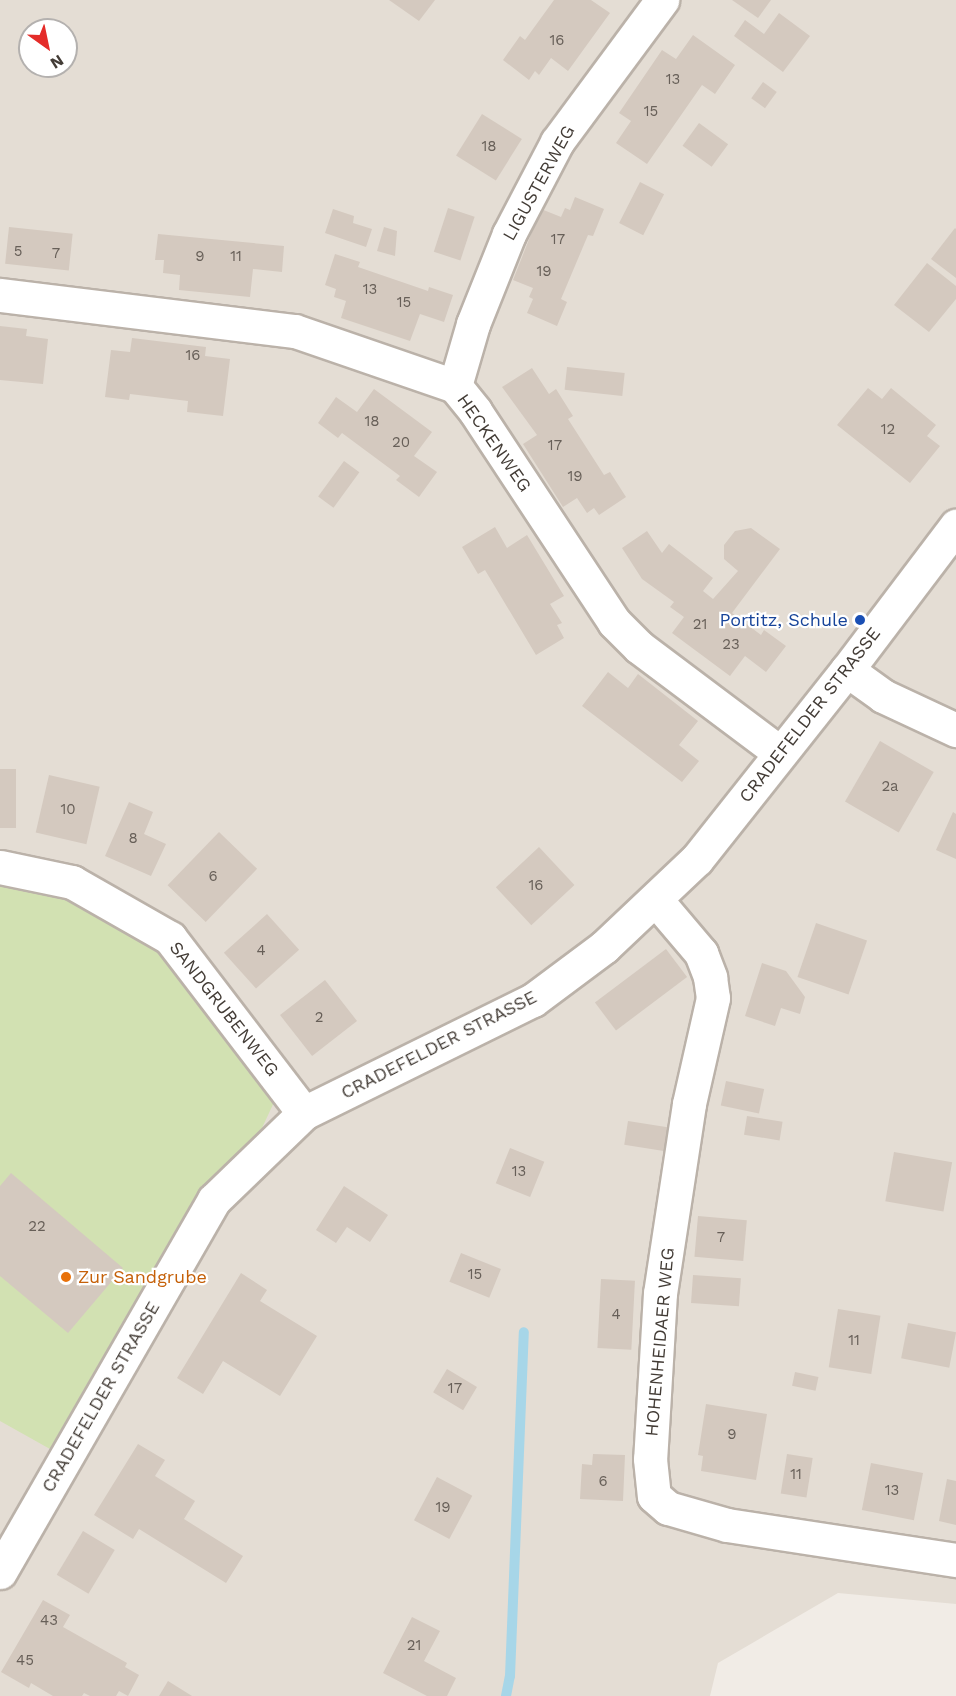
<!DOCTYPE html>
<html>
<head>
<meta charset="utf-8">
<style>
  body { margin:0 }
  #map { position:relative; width:956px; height:1696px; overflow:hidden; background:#f1ece6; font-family:"Work Sans",sans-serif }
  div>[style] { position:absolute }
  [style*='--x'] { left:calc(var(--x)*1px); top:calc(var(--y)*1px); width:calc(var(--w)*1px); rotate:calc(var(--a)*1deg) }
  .residential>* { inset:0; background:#e4ddd4 }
  .green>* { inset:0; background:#d2e1b2 }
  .stream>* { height:10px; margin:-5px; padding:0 5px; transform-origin:5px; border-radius:5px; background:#a7d6e8 }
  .building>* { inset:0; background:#d4c9bf; transform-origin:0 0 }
  .roads { filter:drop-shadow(2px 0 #bbb2a9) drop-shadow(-2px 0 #bbb2a9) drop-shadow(0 2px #bbb2a9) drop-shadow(0 -2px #bbb2a9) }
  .street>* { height:33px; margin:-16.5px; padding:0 16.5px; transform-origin:16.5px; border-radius:16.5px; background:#fff }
  .dots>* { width:16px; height:16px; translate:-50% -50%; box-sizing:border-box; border:3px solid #fff; border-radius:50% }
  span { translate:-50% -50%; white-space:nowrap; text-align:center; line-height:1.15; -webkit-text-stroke:4.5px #fff; paint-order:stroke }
  .number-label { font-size:15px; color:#675f58 }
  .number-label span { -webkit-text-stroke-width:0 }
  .street-label { font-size:18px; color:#433c36 }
  .transit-label { font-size:18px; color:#164399 }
  .right { translate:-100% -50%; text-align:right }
  .food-label { font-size:18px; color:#c56008 }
  .left { translate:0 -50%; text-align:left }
  .north { position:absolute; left:18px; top:18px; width:60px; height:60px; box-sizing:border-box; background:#fff; border:2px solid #b4b1af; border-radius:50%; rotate:147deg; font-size:16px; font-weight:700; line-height:24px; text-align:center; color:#433c36 }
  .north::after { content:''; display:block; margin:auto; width:21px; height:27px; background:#e42c29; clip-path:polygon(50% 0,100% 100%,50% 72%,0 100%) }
</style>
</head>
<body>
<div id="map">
  <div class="residential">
    <i style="clip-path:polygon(evenodd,0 0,956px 0,956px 1604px,838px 1593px,718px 1663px,710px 1696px,0 1696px,0 0,30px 30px,66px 30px,66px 66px,30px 66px,30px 30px)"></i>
  </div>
  <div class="green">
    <i style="clip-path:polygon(0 884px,58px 889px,158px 943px,276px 1098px,262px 1128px,200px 1196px,50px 1449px,0 1421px)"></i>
  </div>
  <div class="stream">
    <i style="--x:506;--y:1696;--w:20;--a:-79"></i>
    <i style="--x:510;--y:1676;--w:344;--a:-87.7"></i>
  </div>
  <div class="building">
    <i style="clip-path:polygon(389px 0,435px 0,419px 21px)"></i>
    <i style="clip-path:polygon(554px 0,591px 0,610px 13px,568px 71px,551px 58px,539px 75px,535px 71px,529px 80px,503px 60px,520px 36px,525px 40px)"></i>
    <i style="clip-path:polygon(732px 0,771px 0,758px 18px)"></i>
    <i style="clip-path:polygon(779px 13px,810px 36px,783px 72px,734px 36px,745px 20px,764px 34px)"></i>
    <i style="clip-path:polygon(693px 35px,735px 65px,715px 94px,702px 85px,647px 164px,616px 143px,631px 121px,619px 113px,662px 50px,676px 59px)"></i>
    <i style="left:763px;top:82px;width:17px;height:20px;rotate:36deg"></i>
    <i style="left:482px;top:114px;width:47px;height:49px;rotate:32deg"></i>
    <i style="left:699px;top:123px;width:36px;height:28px;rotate:36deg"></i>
    <i style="left:640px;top:182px;width:27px;height:46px;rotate:27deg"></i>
    <i style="clip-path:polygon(575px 197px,604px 209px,593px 236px,588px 235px,561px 299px,567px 302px,557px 326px,527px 313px,533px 299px,529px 297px,533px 288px,513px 280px,541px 209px,561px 217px,565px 208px,570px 210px)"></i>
    <i style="left:448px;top:208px;width:28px;height:46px;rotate:18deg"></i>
    <i style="clip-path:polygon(333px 209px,354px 216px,353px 223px,372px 229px,366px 247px,325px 233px)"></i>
    <i style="left:9px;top:227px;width:64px;height:37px;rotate:6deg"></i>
    <i style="clip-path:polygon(384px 227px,397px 231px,395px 256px,377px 251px)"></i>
    <i style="clip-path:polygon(955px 228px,956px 229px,956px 278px,931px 259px)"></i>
    <i style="clip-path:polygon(158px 234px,284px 246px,282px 272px,253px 269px,250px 297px,179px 290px,180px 275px,163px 273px,164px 260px,155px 260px)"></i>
    <i style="clip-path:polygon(335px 254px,360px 262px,358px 267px,428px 291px,429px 287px,453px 295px,444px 322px,420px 314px,410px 341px,341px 318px,346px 301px,334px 297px,336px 289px,325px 285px)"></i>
    <i style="clip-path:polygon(927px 263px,956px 286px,956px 299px,929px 332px,894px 305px)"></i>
    <i style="clip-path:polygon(0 326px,27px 329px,26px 336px,48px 339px,43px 384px,0 380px)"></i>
    <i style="clip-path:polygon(132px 338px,206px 347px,205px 356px,230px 359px,223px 416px,187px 412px,188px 401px,130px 394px,129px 400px,105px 397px,111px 350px,130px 352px)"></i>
    <i style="left:567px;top:367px;width:58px;height:23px;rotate:6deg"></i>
    <i style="clip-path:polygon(532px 368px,549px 394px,556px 389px,573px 416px,568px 419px,604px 475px,610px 472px,626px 497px,599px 515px,594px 508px,587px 513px,577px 498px,563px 507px,523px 444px,537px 435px,502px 387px)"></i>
    <i style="clip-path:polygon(868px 388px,882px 399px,891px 388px,936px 425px,927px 436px,940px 446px,910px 483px,837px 425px)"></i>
    <i style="clip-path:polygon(374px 389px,432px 432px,414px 456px,437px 472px,419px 497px,396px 480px,400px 476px,342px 433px,338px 438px,318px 423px,336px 397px,357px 412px)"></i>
    <i style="left:344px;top:461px;width:19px;height:44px;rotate:36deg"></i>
    <i style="clip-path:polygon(495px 527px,507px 548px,527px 535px,564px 596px,550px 604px,562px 623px,557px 625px,564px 638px,536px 655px,485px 570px,478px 574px,462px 547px)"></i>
    <i style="clip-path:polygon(751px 528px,780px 549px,732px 613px,761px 635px,764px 630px,786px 646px,766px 672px,745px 656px,730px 676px,672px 633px,684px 617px,670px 607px,674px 602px,642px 579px,622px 548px,647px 531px,662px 553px,669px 544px,713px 578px,703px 591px,713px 599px,738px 571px,724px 559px,724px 545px,735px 531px)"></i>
    <i style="clip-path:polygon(608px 672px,628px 688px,638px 674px,698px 721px,679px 745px,699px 761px,682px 782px,582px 706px)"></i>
    <i style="left:880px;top:741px;width:62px;height:70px;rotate:30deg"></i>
    <i style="left:0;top:769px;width:16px;height:59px"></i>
    <i style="left:49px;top:775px;width:52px;height:59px;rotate:13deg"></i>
    <i style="clip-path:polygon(129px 802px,153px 812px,144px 834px,166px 844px,151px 876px,105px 856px)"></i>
    <i style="clip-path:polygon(953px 812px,956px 814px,956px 859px,936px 850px)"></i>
    <i style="left:219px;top:832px;width:53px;height:74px;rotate:44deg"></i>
    <i style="left:539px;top:847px;width:52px;height:59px;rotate:47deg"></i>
    <i style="left:267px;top:914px;width:48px;height:58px;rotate:48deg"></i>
    <i style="left:816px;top:923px;width:54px;height:57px;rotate:19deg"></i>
    <i style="left:666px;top:949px;width:35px;height:89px;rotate:53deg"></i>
    <i style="clip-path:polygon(762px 963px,786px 971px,805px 997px,800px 1014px,781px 1008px,775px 1026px,745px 1016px)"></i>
    <i style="left:325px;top:980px;width:52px;height:57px;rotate:52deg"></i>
    <i style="left:726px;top:1081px;width:39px;height:25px;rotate:12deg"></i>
    <i style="left:747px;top:1116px;width:36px;height:19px;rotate:9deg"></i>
    <i style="left:628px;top:1121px;width:40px;height:24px;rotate:9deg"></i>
    <i style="left:510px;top:1148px;width:37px;height:38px;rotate:22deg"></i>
    <i style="left:894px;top:1152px;width:59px;height:50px;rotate:10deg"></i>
    <i style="clip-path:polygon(11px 1173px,123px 1268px,68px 1333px,0 1276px,0 1186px)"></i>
    <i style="clip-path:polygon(344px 1186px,388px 1215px,370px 1242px,347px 1227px,336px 1243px,316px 1230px)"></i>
    <i style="left:698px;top:1216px;width:49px;height:41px;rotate:5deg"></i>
    <i style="left:461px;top:1253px;width:43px;height:31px;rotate:22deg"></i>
    <i style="clip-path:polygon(241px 1273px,267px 1290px,260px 1301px,317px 1336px,280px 1396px,223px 1361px,203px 1394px,177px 1378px)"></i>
    <i style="left:693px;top:1275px;width:48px;height:28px;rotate:4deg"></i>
    <i style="left:601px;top:1279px;width:34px;height:69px;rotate:3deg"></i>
    <i style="left:838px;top:1309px;width:43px;height:59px;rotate:9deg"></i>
    <i style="left:908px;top:1323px;width:49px;height:36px;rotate:11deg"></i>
    <i style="left:447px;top:1369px;width:35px;height:27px;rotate:31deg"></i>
    <i style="left:795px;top:1372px;width:24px;height:14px;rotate:12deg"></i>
    <i style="clip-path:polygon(706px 1404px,767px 1414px,756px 1480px,701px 1471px,703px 1456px,698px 1455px)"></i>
    <i style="clip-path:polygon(138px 1444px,165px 1460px,155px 1476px,195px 1501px,184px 1519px,243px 1556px,226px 1583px,139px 1529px,133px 1539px,94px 1515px)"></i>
    <i style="clip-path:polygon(593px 1454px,625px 1455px,623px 1501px,580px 1499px,582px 1464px,592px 1465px)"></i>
    <i style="left:787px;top:1454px;width:26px;height:40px;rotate:9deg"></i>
    <i style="left:871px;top:1463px;width:53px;height:48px;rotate:11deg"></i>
    <i style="left:437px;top:1477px;width:40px;height:49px;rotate:28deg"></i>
    <i style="clip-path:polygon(947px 1479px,956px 1481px,956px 1525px,939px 1521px)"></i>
    <i style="left:83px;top:1531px;width:37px;height:51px;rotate:31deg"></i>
    <i style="clip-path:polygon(43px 1600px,70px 1615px,63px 1627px,127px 1663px,125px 1667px,139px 1675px,128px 1696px,119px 1691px,116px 1696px,90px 1696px,84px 1693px,82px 1696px,53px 1696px,31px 1683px,29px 1688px,1px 1672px)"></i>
    <i style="clip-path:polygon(412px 1617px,440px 1631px,424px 1661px,456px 1678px,447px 1696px,427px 1696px,383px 1673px)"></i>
    <i style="clip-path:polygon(168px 1681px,192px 1696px,159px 1696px)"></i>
  </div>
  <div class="roads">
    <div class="street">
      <i style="--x:0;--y:295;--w:297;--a:7"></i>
      <i style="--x:295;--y:331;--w:169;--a:19"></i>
      <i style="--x:455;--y:386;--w:32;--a:51"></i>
      <i style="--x:475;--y:411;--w:253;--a:56.6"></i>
      <i style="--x:614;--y:622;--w:35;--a:45"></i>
      <i style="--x:639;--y:647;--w:176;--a:36.9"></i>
      <i style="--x:455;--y:386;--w:65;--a:-73.8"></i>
      <i style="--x:473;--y:324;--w:97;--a:-68.2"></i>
      <i style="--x:509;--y:234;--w:104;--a:-62.4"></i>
      <i style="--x:557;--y:142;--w:177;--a:-53.5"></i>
      <i style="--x:847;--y:670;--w:44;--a:35.8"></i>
      <i style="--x:883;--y:696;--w:81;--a:25"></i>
      <i style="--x:0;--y:867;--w:74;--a:11.8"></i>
      <i style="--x:72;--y:882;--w:113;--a:29.7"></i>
      <i style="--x:170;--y:938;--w:220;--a:52.6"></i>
      <i style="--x:656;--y:900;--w:70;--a:49.7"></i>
      <i style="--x:701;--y:953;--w:26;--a:69"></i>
      <i style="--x:710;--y:977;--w:21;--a:82"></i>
      <i style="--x:713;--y:998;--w:109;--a:102.8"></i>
      <i style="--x:689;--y:1104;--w:191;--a:98.7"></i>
      <i style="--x:660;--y:1293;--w:166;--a:93.4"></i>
      <i style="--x:650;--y:1459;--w:37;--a:84"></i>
      <i style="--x:654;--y:1496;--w:18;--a:41"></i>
      <i style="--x:668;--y:1508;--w:61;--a:16.1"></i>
      <i style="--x:727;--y:1525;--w:232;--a:8.7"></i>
      <i style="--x:0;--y:1572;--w:429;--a:-60.1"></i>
      <i style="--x:214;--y:1200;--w:125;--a:-44"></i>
      <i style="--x:304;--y:1113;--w:255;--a:-26.3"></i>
      <i style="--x:533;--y:1000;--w:89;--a:-36.7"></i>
      <i style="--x:604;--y:947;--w:128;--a:-43.4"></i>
      <i style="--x:697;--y:859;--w:241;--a:-51.6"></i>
      <i style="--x:847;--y:670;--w:181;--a:-52.9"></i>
    </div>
  </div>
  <div class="dots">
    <i style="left:860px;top:620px;background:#1a4fb4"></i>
    <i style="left:66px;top:1277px;background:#e8710a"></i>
  </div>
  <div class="number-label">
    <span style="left:557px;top:41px">16</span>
    <span style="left:673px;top:80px">13</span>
    <span style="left:651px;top:112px">15</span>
    <span style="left:489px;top:147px">18</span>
    <span style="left:558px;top:240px">17</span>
    <span style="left:18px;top:252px">5</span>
    <span style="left:56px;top:254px">7</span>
    <span style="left:200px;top:257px">9</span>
    <span style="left:236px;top:257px">11</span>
    <span style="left:544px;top:272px">19</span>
    <span style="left:370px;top:290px">13</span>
    <span style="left:404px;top:303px">15</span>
    <span style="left:193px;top:356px">16</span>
    <span style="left:372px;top:422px">18</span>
    <span style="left:888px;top:430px">12</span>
    <span style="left:401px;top:443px">20</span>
    <span style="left:555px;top:446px">17</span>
    <span style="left:575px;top:477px">19</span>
    <span style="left:700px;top:625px">21</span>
    <span style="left:731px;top:645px">23</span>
    <span style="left:890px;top:787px">2a</span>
    <span style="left:68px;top:810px">10</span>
    <span style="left:133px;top:839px">8</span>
    <span style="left:213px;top:877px">6</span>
    <span style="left:536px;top:886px">16</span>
    <span style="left:261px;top:951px">4</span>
    <span style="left:319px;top:1018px">2</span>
    <span style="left:519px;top:1172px">13</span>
    <span style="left:37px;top:1227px">22</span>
    <span style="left:721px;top:1238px">7</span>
    <span style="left:475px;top:1275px">15</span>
    <span style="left:616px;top:1315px">4</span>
    <span style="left:854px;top:1341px">11</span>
    <span style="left:455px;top:1389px">17</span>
    <span style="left:732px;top:1435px">9</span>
    <span style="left:796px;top:1475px">11</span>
    <span style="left:603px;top:1482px">6</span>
    <span style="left:892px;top:1491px">13</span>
    <span style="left:443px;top:1508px">19</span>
    <span style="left:49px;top:1621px">43</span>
    <span style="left:414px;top:1646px">21</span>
    <span style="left:25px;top:1661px">45</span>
  </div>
  <div class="street-label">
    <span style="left:539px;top:183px;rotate:-61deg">LIGUSTERWEG</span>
    <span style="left:494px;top:443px;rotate:55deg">HECKENWEG</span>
    <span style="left:810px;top:715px;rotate:-52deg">CRADEFELDER STRASSE</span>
    <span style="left:224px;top:1009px;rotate:52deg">SANDGRUBENWEG</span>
    <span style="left:439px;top:1045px;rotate:-27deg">CRADEFELDER STRASSE</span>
    <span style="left:660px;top:1342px;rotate:-85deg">HOHENHEIDAER WEG</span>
    <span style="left:101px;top:1397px;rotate:-60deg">CRADEFELDER STRASSE</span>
  </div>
  <div class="transit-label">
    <span class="right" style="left:848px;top:620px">Portitz, Schule</span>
  </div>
  <div class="food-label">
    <span class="left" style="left:78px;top:1277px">Zur Sandgrube</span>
  </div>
  <div class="north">N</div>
</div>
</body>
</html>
